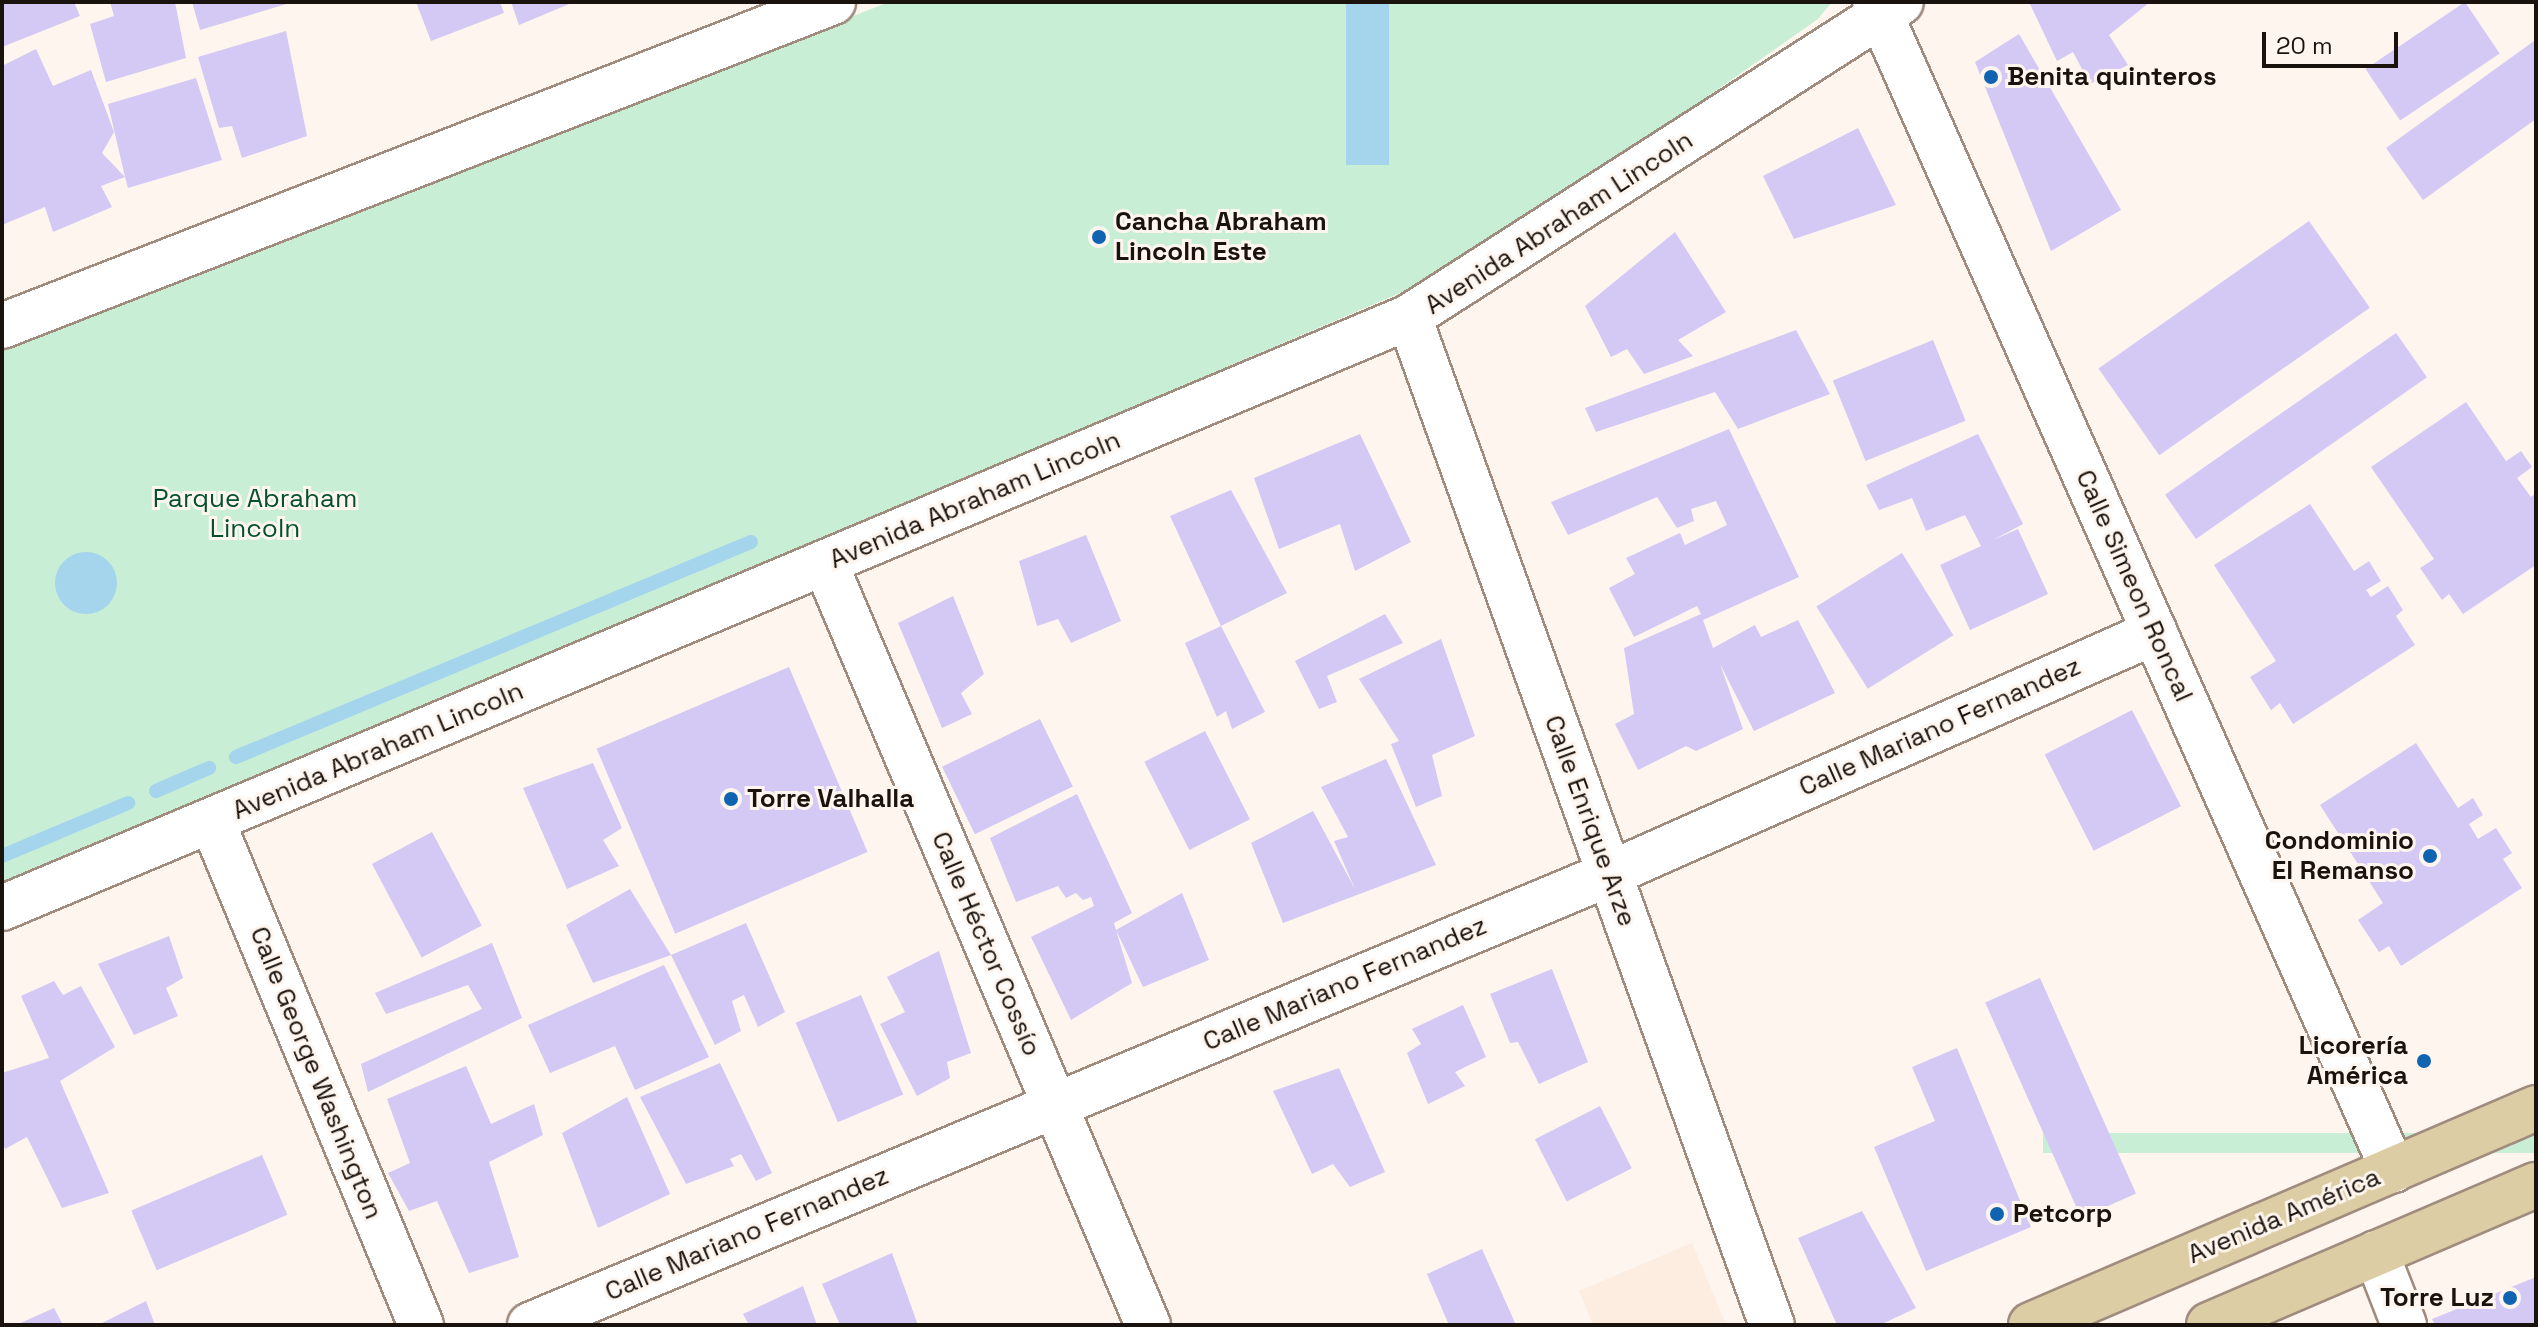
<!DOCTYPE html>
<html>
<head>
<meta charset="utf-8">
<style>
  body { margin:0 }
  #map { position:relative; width:2538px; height:1327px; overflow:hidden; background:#fef5ef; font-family:"Space Grotesk",sans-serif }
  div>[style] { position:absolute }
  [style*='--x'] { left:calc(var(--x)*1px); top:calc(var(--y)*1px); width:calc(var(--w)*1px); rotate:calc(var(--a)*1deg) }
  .built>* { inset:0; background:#fdece0 }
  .green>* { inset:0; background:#c8efd6; transform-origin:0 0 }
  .water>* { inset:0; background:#a5d4ed; transform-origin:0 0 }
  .round { border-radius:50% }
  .stream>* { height:14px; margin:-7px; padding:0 7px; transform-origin:7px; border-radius:7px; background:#a5d4ed }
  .building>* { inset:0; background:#d3c9f4; transform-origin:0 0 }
  .roads { filter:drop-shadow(2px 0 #a08c7e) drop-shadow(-2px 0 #a08c7e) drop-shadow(0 2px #a08c7e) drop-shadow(0 -2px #a08c7e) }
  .minor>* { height:44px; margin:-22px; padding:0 22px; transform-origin:22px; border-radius:22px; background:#fff }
  .major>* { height:44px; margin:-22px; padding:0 22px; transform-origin:22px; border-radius:22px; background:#dccda4 }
  .dots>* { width:22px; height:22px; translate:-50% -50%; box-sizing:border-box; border:4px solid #fef5ef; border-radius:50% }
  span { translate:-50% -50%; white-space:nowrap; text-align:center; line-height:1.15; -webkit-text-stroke:6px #fef5ef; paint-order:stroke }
  .poi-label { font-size:26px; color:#1a120d; font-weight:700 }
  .left { translate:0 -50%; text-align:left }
  .right { translate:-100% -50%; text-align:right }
  .street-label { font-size:26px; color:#1a120d }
  .park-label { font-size:26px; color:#03512f }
  .frame { position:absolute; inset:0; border:4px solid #1a120d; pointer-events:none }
  .scale { position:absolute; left:2262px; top:32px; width:136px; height:36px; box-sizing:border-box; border:4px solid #1a120d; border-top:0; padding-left:10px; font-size:24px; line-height:28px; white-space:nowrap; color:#1a120d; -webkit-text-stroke:6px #fef5ef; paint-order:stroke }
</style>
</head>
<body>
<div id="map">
  <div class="built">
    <i style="clip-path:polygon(1692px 1243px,1726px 1325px,1593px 1325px,1579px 1291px)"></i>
  </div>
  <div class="green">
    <i style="clip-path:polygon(889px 2px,1832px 2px,1818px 19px,1517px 230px,1426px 282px,2px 889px,2px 350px)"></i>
    <i style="left:2536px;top:1133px;width:20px;height:493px;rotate:90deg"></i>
  </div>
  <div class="water">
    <i style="left:1346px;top:2px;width:43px;height:163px"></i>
    <i class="round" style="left:55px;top:552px;width:62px;height:62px"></i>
  </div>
  <div class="stream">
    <i style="--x:236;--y:757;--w:558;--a:-22.66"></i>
    <i style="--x:156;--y:791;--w:58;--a:-23.5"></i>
    <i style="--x:2;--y:856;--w:137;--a:-22.8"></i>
  </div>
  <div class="building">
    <i style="clip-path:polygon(2px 2px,74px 2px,80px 16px,2px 47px)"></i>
    <i style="clip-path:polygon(110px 2px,175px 2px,186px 58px,106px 82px,90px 24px,114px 16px)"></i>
    <i style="clip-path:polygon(192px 2px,290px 2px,290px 3px,200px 30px)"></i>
    <i style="clip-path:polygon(416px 2px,500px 2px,504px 13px,431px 41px)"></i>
    <i style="clip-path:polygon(511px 2px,574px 2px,519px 25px)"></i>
    <i style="clip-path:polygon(2029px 2px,2150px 2px,2109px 35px,2128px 65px,2090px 84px,2073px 52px,2057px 61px)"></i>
    <i style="left:2465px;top:2px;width:62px;height:120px;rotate:56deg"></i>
    <i style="clip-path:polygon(286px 31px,307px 136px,242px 158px,232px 126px,219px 128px,198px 57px)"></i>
    <i style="clip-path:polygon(2019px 34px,2121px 210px,2051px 251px,1975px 62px)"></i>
    <i style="clip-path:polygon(2534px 41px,2536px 119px,2423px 200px,2386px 148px)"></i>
    <i style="clip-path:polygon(36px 49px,53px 86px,91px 70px,114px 132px,102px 153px,125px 177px,108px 104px,196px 78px,222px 160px,128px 188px,125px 177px,101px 186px,112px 207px,53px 232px,45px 207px,2px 225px,2px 66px)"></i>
    <i style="clip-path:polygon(1858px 128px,1896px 205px,1794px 239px,1763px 176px)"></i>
    <i style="left:2309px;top:221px;width:106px;height:257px;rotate:55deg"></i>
    <i style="clip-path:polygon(1675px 232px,1726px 312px,1678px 340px,1693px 356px,1644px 374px,1627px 349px,1611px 357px,1585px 306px)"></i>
    <i style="clip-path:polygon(1796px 330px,1830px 394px,1738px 429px,1715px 392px,1596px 432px,1585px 408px)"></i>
    <i style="left:2396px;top:333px;width:54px;height:282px;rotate:55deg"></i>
    <i style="left:1933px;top:340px;width:87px;height:108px;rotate:68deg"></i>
    <i style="clip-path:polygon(2466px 402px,2506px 461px,2521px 451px,2532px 467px,2517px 478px,2531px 497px,2536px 493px,2536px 565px,2463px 614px,2449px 594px,2442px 600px,2420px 568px,2434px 559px,2371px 467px)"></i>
    <i style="clip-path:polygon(1729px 429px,1799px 577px,1703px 620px,1713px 648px,1755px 625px,1761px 637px,1798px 620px,1835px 693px,1754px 731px,1720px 664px,1743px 729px,1696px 751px,1686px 746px,1638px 770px,1615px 724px,1634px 714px,1624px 648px,1701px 614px,1697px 606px,1634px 637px,1609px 588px,1635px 574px,1626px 558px,1680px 533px,1685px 545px,1727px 525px,1716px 501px,1691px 509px,1694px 521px,1677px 528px,1657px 497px,1568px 535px,1551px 502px)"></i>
    <i style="clip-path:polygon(1360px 434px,1411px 542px,1355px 571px,1340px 524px,1279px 549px,1254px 478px)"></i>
    <i style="clip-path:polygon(1978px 434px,2023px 524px,1993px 540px,2018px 529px,2048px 594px,1970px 630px,1940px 565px,1981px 546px,1965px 515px,1926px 531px,1912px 498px,1879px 510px,1866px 485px)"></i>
    <i style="clip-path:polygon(1231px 490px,1287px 593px,1221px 626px,1265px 712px,1232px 729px,1226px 711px,1217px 717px,1185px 643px,1221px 626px,1170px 516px)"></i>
    <i style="clip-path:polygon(2310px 504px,2354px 571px,2369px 561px,2381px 581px,2366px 590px,2371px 597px,2388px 586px,2403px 610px,2396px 616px,2415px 645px,2293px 724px,2280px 703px,2271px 710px,2250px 677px,2276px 661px,2214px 565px)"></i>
    <i style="clip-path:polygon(1086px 535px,1121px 621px,1071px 643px,1058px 619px,1037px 626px,1019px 561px)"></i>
    <i style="left:1902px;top:553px;width:97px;height:101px;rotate:58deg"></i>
    <i style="clip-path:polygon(953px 596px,984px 674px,961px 693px,972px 714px,942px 728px,898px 623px)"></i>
    <i style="clip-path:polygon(1385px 614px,1403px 643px,1327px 676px,1337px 702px,1319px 709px,1295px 661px)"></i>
    <i style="clip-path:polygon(1441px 639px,1475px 736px,1432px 755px,1442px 796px,1416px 807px,1391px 744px,1399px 741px,1359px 679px)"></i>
    <i style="left:789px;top:667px;width:201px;height:209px;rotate:67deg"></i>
    <i style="left:2132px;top:710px;width:108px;height:98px;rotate:63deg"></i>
    <i style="left:1040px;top:719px;width:75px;height:109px;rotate:64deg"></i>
    <i style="left:1205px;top:731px;width:99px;height:68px;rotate:63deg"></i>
    <i style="clip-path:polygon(2416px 743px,2458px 808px,2473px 798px,2483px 815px,2469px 824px,2478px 839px,2496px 828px,2512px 853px,2503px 859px,2522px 888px,2401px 966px,2389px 946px,2379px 952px,2358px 920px,2383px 903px,2320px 805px)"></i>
    <i style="clip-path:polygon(1386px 759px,1436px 865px,1283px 923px,1251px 843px,1313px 811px,1355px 889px,1334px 841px,1348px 837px,1321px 787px)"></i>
    <i style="clip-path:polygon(593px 763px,622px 828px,603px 840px,619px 866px,567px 889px,523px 788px)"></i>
    <i style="clip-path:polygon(1077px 794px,1132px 913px,1114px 923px,1116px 930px,1182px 893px,1209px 960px,1143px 987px,1116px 930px,1132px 983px,1071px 1020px,1031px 937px,1094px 906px,1091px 897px,1083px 900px,1076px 893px,1066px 898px,1058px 886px,1016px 902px,990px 838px)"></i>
    <i style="left:432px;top:832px;width:106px;height:68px;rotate:62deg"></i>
    <i style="clip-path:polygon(630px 889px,671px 955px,593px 983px,566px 925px)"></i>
    <i style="clip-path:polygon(746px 923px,785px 1012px,758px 1027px,744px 995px,732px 1001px,741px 1031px,715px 1045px,671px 955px)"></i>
    <i style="clip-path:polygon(169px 936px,183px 978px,166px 988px,178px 1016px,134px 1035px,98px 964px)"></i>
    <i style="clip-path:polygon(492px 943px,522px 1018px,368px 1092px,361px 1064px,482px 1009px,468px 985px,386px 1014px,375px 993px)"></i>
    <i style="clip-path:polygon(939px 951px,971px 1053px,947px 1062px,950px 1078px,917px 1096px,880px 1024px,905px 1012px,887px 977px)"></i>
    <i style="clip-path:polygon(664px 965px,709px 1057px,635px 1090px,615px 1046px,550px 1073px,528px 1025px)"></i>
    <i style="clip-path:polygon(1552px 969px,1588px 1062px,1539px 1084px,1518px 1042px,1510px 1043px,1490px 994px)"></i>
    <i style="left:2040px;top:978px;width:236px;height:60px;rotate:66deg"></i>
    <i style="clip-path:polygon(54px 981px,63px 995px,81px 986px,115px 1047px,60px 1081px,109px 1193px,62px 1208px,27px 1137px,5px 1149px,2px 1141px,2px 1073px,49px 1058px,21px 996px)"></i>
    <i style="left:861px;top:995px;width:108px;height:71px;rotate:67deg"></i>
    <i style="clip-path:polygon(1463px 1005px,1486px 1057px,1455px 1072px,1465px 1086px,1428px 1104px,1407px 1053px,1421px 1044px,1412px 1029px)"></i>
    <i style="clip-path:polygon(1957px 1048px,2031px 1227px,1926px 1271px,1874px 1147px,1935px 1121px,1912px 1067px)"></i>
    <i style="clip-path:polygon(720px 1063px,772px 1173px,756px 1181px,741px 1154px,730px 1159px,734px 1166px,686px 1184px,640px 1097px)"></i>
    <i style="clip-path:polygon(466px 1066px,491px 1124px,534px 1104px,543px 1135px,489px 1162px,519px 1257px,469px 1273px,437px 1201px,409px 1211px,388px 1173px,410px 1163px,387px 1099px)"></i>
    <i style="clip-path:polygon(1339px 1068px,1385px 1172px,1350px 1187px,1333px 1164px,1312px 1174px,1273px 1091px)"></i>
    <i style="clip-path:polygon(627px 1097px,670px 1194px,598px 1228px,562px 1133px)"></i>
    <i style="left:1600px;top:1106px;width:70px;height:73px;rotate:63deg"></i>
    <i style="left:262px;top:1155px;width:65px;height:142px;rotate:67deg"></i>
    <i style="clip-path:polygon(1862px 1211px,1916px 1308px,1880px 1325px,1837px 1325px,1798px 1238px)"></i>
    <i style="clip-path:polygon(1482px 1249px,1516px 1325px,1449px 1325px,1427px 1274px)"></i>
    <i style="clip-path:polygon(892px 1253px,918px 1325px,840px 1325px,822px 1284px)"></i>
    <i style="clip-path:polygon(2536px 1277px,2536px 1325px,2435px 1325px,2432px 1319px)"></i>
    <i style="clip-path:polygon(803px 1286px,817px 1325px,749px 1325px,743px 1314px)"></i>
    <i style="clip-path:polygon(146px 1301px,155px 1325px,98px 1325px)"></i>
    <i style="clip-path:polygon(54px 1308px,63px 1325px,16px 1325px)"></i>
  </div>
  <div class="roads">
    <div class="minor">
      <i style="--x:1875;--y:2;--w:1278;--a:66.08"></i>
      <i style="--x:1409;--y:317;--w:1071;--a:70.2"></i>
      <i style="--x:2;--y:326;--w:892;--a:-21.3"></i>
      <i style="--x:825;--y:563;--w:828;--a:67.03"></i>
      <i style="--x:212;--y:821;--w:546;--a:67.48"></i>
      <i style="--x:2;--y:908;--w:1526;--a:-22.78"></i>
      <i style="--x:1409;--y:317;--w:584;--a:-32.63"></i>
      <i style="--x:2376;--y:1253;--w:77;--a:68.7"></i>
      <i style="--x:530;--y:1325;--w:1169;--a:-22.68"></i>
      <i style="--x:1609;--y:874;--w:597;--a:-23.9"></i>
    </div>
    <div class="major">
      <i style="--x:2031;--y:1325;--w:550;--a:-23.25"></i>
      <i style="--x:2209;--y:1325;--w:356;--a:-23.2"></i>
    </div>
  </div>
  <div class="dots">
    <i style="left:1991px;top:77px;background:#1063b1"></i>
    <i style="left:1099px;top:237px;background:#1063b1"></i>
    <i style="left:731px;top:799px;background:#1063b1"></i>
    <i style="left:2430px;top:856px;background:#1063b1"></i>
    <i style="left:2424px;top:1061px;background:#1063b1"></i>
    <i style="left:1997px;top:1214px;background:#1063b1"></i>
    <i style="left:2510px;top:1298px;background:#1063b1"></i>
  </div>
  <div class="poi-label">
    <span class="left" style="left:2007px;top:77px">Benita quinteros</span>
    <span class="left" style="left:1115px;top:237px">Cancha Abraham<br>Lincoln Este</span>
    <span class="left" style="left:747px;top:799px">Torre Valhalla</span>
    <span class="right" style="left:2414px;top:856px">Condominio<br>El Remanso</span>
    <span class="right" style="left:2408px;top:1061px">Licorería<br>América</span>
    <span class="left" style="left:2013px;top:1214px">Petcorp</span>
    <span class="right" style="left:2494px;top:1298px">Torre Luz</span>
  </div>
  <div class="street-label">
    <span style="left:1559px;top:223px;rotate:-33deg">Avenida Abraham Lincoln</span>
    <span style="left:975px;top:500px;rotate:-23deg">Avenida Abraham Lincoln</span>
    <span style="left:2134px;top:586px;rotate:66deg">Calle Simeon Roncal</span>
    <span style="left:1940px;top:727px;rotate:-24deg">Calle Mariano Fernandez</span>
    <span style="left:378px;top:751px;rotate:-23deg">Avenida Abraham Lincoln</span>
    <span style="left:1590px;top:821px;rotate:70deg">Calle Enrique Arze</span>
    <span style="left:986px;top:944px;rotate:67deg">Calle Héctor Cossío</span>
    <span style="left:1345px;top:984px;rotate:-23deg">Calle Mariano Fernandez</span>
    <span style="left:316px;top:1073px;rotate:68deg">Calle George Washington</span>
    <span style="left:2284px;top:1216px;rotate:-23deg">Avenida América</span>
    <span style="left:747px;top:1234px;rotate:-23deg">Calle Mariano Fernandez</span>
  </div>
  <div class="park-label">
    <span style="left:255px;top:514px">Parque Abraham<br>Lincoln</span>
  </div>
  <div class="frame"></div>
  <div class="scale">20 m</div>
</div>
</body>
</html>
